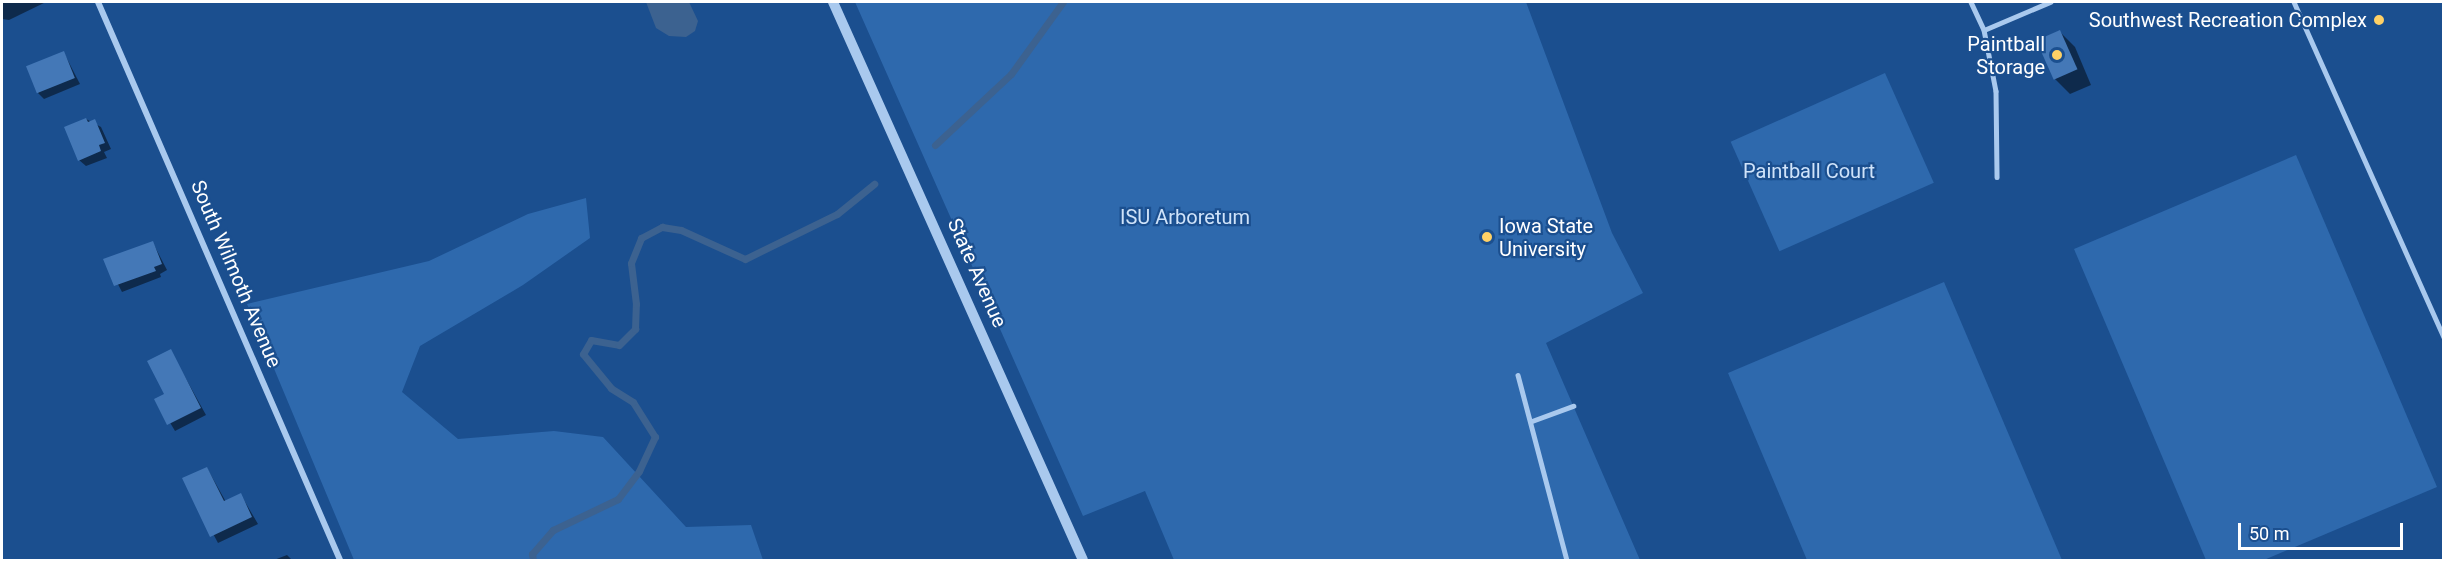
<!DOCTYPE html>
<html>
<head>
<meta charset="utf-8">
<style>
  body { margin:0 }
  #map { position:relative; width:2445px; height:562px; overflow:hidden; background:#1b4f8f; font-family:Roboto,sans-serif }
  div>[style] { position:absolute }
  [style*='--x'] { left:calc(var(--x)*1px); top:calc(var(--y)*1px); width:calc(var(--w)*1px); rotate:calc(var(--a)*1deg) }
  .green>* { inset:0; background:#2e69ad; transform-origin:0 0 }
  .water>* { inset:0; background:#3c6290 }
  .shadow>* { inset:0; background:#0007 }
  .stream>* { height:7px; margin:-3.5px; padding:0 3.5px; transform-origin:3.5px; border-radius:3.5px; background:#3c6290 }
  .building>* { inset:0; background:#4478b7; transform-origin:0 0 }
  .service>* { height:4.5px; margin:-2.25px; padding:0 2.25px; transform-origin:2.25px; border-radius:2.25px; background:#a9c9ee }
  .minor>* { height:6px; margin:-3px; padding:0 3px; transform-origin:3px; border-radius:3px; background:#a9c9ee }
  .tertiary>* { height:10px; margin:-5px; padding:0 5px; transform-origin:5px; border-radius:5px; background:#a9c9ee }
  .dots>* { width:16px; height:16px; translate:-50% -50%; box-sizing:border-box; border:3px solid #1b4f8f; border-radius:50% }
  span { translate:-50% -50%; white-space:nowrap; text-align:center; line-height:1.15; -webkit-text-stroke:4.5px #1b4f8f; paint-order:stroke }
  .poi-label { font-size:20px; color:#fff }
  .right { translate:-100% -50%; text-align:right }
  .left { translate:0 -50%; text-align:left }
  .park-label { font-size:20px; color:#cfe3fa }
  .street-label { font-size:20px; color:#fff }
  .frame { position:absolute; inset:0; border:3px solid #fff; pointer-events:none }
  .scale { position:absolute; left:2238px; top:523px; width:165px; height:27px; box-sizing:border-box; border:3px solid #fff; border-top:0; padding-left:8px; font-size:18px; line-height:21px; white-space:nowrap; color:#fff; -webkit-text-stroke:4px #1b4f8f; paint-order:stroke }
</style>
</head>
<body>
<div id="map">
  <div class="green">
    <i style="clip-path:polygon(855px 2px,1526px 2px,1612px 233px,1643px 293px,1546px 343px,1640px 560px,1174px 560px,1145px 491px,1083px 516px)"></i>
    <i style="left:1885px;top:73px;width:120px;height:169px;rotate:66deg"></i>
    <i style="clip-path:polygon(2296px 155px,2437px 487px,2264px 560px,2206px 560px,2074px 249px)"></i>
    <i style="clip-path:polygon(586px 198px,590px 238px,523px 285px,420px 346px,402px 392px,458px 439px,554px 431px,603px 437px,686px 527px,751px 525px,763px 560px,354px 560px,247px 304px,429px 261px,528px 214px)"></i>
    <i style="clip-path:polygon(1944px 282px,2062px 560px,1807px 560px,1728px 373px)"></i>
  </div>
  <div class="water">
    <i style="clip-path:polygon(646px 2px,689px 2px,698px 21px,695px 31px,686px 37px,669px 36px,656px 28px)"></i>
  </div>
  <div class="shadow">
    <i style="clip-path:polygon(2px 2px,46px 2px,9px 20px,2px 19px)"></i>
    <i style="clip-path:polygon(2059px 31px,2075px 47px,2091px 85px,2070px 94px,2055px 79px,2038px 41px)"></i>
    <i style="clip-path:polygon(64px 53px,80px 84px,44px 99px,38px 93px)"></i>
    <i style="clip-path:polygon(86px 119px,101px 127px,111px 149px,104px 152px,107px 158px,86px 166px,79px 160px)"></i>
    <i style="clip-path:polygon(153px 243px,167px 270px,160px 274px,161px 277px,122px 292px,105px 259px)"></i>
    <i style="clip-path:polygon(170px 350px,206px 415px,175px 431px,156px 399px,166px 394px)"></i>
    <i style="clip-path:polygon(207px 468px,226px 502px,241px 495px,258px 524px,218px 543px,184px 479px)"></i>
    <i style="clip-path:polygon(287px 555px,292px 560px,274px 560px)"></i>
  </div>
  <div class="stream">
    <i style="--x:935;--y:145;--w:104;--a:-43.1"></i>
    <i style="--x:1011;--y:74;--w:89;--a:-54.2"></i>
    <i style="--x:533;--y:560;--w:6;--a:-99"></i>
    <i style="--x:532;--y:554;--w:32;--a:-49"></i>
    <i style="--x:553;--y:530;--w:72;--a:-25.5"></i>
    <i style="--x:618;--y:499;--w:35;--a:-53"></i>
    <i style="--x:639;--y:471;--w:38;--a:-65"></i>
    <i style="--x:655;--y:437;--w:41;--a:-122.2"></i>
    <i style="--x:633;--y:402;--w:26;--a:-148"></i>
    <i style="--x:611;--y:388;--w:44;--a:-129.5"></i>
    <i style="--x:583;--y:354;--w:16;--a:-60"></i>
    <i style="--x:591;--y:340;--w:28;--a:10"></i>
    <i style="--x:619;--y:345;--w:23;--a:-45"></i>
    <i style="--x:635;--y:329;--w:25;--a:-88"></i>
    <i style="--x:636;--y:304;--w:41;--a:-97"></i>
    <i style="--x:631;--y:263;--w:27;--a:-68"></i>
    <i style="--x:641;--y:238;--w:24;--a:-28"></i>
    <i style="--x:662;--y:227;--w:19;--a:9"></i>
    <i style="--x:681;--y:230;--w:70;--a:24.4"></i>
    <i style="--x:745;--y:259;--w:102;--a:-26.1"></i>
    <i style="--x:837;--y:214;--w:48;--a:-39"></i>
  </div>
  <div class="building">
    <i style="left:2060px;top:30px;width:43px;height:26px;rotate:66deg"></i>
    <i style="left:64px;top:51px;width:29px;height:41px;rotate:68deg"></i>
    <i style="clip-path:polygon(86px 118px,88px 122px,95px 119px,105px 143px,99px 145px,101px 151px,78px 161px,64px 127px)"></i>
    <i style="clip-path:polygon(153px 241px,162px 264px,154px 267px,156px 271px,114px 286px,103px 259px)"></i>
    <i style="clip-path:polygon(171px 349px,201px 408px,167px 425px,154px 399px,164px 394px,147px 361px)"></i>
    <i style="clip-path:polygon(207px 467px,224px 501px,241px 493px,252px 517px,210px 537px,182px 478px)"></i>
  </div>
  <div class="service">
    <i style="--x:1971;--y:2;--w:31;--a:65"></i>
    <i style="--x:1984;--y:30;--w:62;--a:78.9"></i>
    <i style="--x:1996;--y:91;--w:86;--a:89.3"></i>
    <i style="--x:2294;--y:2;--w:367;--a:65.9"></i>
    <i style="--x:1984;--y:30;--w:72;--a:-23"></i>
    <i style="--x:1518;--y:375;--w:191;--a:75.2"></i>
    <i style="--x:1532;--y:421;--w:44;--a:-20.1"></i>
  </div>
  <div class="minor">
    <i style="--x:98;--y:2;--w:608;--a:66.55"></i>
  </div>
  <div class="tertiary">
    <i style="--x:833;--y:2;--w:611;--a:65.87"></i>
  </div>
  <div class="dots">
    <i style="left:2379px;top:20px;background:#ffd166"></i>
    <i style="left:2057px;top:55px;background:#ffd166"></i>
    <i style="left:1487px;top:237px;background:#ffd166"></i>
  </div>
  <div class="poi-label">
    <span class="right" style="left:2367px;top:20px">Southwest Recreation Complex</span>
    <span class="right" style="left:2045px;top:56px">Paintball<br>Storage</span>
    <span class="left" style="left:1499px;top:238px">Iowa State<br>University</span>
  </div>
  <div class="park-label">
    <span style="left:1809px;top:171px">Paintball Court</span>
    <span style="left:1185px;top:217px">ISU Arboretum</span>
  </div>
  <div class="street-label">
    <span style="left:977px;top:273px;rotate:66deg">State Avenue</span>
    <span style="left:236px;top:274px;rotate:67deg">South Wilmoth Avenue</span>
  </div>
  <div class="frame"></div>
  <div class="scale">50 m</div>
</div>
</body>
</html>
